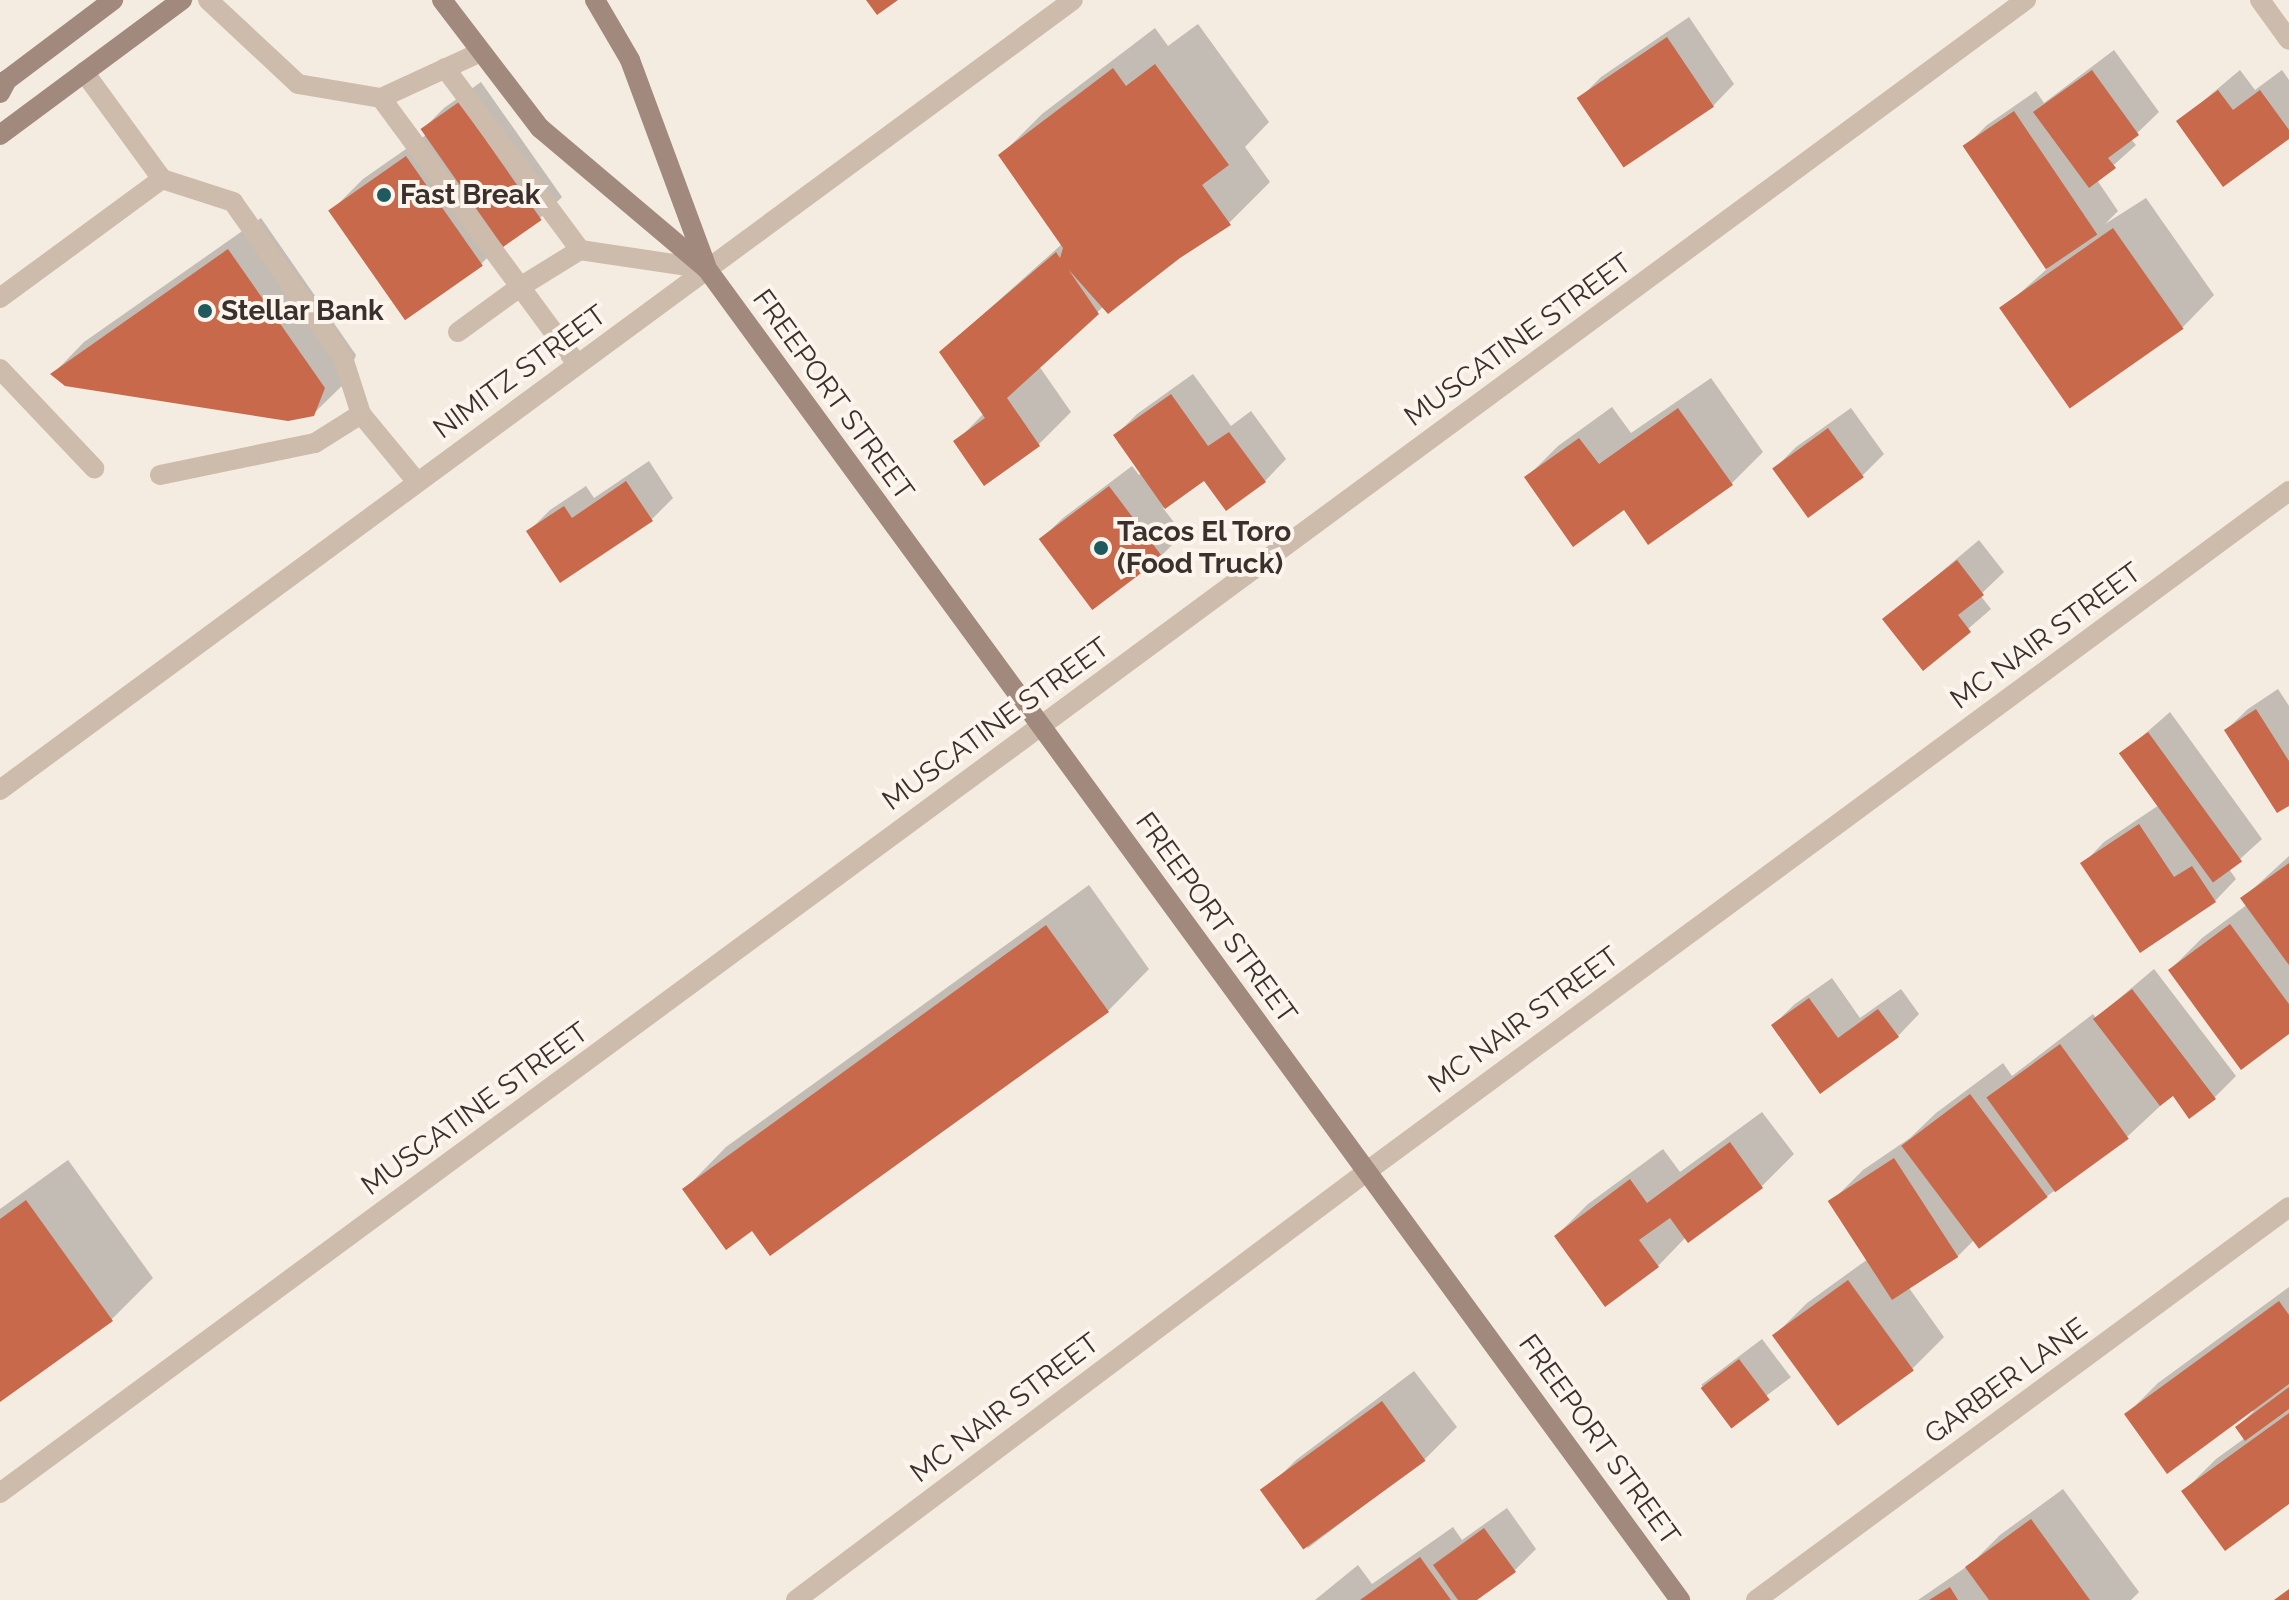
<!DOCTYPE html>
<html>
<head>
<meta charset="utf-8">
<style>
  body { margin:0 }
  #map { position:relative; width:2289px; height:1600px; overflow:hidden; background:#f4ebe1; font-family:Raleway,sans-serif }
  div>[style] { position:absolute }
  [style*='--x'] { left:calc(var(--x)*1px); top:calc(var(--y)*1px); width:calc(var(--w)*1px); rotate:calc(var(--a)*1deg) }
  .shadow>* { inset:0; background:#0003; transform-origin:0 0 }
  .building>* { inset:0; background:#c8694b; transform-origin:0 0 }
  .service>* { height:20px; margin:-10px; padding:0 10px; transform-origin:10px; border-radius:10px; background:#cdbbac }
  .minor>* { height:20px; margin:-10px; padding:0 10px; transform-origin:10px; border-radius:10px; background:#cdbbac }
  .secondary>* { height:20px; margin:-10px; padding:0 10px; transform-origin:10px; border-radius:10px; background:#a18a7d }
  .dots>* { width:22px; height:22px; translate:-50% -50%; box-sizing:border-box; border:4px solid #fbf5ee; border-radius:50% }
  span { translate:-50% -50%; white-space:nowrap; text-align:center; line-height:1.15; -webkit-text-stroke:8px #fbf5ee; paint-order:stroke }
  .poi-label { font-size:28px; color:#3b302b; font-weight:700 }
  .left { translate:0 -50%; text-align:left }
  .street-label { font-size:28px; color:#3b302b }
</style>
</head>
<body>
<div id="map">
  <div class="shadow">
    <i style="clip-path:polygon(1689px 17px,1734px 84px,1713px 106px,1580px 98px,1601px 77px)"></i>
    <i style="clip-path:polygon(1198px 24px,1269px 122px,1245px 147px,1270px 182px,1229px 223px,1104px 306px,1039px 366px,1071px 412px,1039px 444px,985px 483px,956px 442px,984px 413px,941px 352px,1062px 244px,1001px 155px,1042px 114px,1155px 28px,1168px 46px)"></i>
    <i style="clip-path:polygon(2114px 50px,2159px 112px,2131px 139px,2136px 145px,2097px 180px,2118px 211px,2105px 224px,2146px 198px,2214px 295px,2183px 327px,2002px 309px,2048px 268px,1966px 146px,1987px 125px,2036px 91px,2044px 103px)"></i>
    <i style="clip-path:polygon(2240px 70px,2255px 90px,2282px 70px,2289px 80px,2289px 136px,2178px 122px)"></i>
    <i style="clip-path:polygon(481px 82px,562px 197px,540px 218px,502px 243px,481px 264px,331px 211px,363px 179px,426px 135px,423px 129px,444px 108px)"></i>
    <i style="clip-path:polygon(261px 218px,356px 355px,346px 382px,313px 414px,53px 374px,84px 342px)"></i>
    <i style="clip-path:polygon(1193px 374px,1231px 426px,1251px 411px,1286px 459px,1265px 481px,1205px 478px,1163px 508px,1183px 534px,1161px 556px,1041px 539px,1063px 518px,1132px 466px,1139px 475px,1142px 473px,1115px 436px,1137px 414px)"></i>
    <i style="clip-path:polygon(1711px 378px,1763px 452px,1731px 484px,1625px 508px,1526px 478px,1558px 446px,1612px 407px,1631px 433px)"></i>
    <i style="clip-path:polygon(1851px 408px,1884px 454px,1862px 476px,1774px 469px,1796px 447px)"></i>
    <i style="clip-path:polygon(649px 461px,673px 498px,652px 519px,561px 580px,528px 532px,550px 510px,586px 486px,594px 498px)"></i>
    <i style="clip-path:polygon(1979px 540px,2004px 572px,1980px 595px,1991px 609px,1923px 668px,1885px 619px)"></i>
    <i style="clip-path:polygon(2278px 689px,2289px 706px,2289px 803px,2226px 730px,2248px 709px)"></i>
    <i style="clip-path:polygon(2170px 712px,2262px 839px,2229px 869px,2236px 879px,2215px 901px,2083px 864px,2104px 842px,2159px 805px,2122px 754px)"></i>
    <i style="clip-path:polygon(2289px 856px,2289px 1031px,2170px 970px,2202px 938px,2248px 904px,2243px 898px)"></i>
    <i style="clip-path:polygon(1089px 885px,1149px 969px,1108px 1011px,752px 1228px,685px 1189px,726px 1147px)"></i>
    <i style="clip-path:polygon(2154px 969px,2236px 1076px,2214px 1098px,2173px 1094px,2128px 1136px,2046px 1197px,1974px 1240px,1958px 1256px,1909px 1288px,1944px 1337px,1912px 1369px,1775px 1335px,1807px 1303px,1868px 1259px,1831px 1202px,1863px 1170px,1910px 1138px,1936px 1113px,2003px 1063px,2012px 1076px,2093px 1014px,2096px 1018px)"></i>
    <i style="clip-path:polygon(1832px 978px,1860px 1018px,1901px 989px,1919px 1014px,1898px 1036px,1820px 1091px,1773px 1025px,1795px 1004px)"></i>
    <i style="clip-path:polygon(1762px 1112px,1794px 1154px,1762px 1186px,1688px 1240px,1686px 1237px,1658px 1266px,1556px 1236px,1588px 1204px,1663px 1149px,1680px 1172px)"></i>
    <i style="clip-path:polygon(68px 1160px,153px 1278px,112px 1319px,0 1399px,0 1209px)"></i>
    <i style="clip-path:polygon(2289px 1287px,2289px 1502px,2184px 1491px,2216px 1459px,2245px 1438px,2237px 1427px,2254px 1411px,2126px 1415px,2158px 1383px)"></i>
    <i style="left:1762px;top:1339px;width:48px;height:76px;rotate:53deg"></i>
    <i style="clip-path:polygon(1414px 1371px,1457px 1427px,1425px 1459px,1308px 1548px,1264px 1492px,1296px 1460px)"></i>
    <i style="clip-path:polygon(2063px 1489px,2139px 1592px,2131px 1600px,1918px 1600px,1972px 1563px,2000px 1535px)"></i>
    <i style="clip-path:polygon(1507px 1508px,1536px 1549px,1515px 1570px,1473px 1600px,1315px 1600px,1358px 1565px,1372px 1584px,1453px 1527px,1462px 1540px)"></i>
  </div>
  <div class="building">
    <i style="clip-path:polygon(866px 0,898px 0,877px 15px)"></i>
    <i style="left:1667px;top:37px;width:84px;height:109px;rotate:56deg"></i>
    <i style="clip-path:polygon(1155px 64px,1229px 165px,1202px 185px,1231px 225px,1180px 258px,1108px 314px,1068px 269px,1099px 314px,1007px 398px,1040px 446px,984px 486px,953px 441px,985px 418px,939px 352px,1056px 252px,1060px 258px,1063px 248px,998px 155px,1113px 68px,1126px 86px)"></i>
    <i style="clip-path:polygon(2092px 70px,2139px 135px,2108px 158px,2116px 168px,2089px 188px,2033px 112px)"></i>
    <i style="clip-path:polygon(2218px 90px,2233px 110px,2260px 90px,2289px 130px,2289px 139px,2223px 187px,2176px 121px)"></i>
    <i style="left:459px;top:102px;width:144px;height:47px;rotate:55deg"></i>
    <i style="left:2014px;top:111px;width:149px;height:62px;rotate:56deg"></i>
    <i style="left:406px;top:156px;width:134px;height:95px;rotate:55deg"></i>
    <i style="left:2113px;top:228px;width:123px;height:139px;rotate:55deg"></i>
    <i style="clip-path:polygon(228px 249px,325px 388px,314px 416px,288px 421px,65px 386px,50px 374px)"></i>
    <i style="clip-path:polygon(1171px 394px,1208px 446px,1229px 432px,1266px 482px,1226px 511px,1204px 481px,1165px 509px,1113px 435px)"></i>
    <i style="clip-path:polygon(1678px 408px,1733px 485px,1648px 545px,1624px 510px,1573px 547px,1524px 477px,1579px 438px,1599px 464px)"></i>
    <i style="left:1828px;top:428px;width:61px;height:69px;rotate:54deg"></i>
    <i style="clip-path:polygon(626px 481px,653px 521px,560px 583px,526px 531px,564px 506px,572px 518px)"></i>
    <i style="left:1109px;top:486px;width:89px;height:88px;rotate:53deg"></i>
    <i style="clip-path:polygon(1957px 560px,1984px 595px,1958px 615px,1971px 632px,1923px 671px,1882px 619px)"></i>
    <i style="clip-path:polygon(2256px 709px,2289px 761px,2289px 806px,2277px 813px,2224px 730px)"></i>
    <i style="left:2148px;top:732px;width:160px;height:36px;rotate:54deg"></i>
    <i style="clip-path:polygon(2139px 824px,2174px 877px,2192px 866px,2216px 902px,2140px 953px,2080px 863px)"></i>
    <i style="clip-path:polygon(2289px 863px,2289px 965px,2240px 898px)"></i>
    <i style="clip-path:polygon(2230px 924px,2289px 1004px,2289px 1034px,2241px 1070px,2168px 970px)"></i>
    <i style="clip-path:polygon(1046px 925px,1109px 1012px,770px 1256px,752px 1231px,726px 1250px,682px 1189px)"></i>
    <i style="clip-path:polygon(2132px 989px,2216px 1099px,2189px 1119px,2173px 1096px,2160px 1106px,2093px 1019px)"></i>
    <i style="clip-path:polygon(1809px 998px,1838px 1038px,1878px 1009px,1899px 1037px,1820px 1094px,1771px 1025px)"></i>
    <i style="left:2060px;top:1044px;width:117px;height:91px;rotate:54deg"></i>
    <i style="left:1970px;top:1094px;width:129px;height:86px;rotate:53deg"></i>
    <i style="clip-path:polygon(1730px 1142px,1763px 1188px,1688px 1243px,1670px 1218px,1639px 1240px,1659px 1267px,1605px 1307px,1554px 1236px,1630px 1179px,1647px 1203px)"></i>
    <i style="left:1894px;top:1158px;width:118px;height:79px;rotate:57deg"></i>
    <i style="clip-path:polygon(26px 1200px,113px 1321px,0 1402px,0 1219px)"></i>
    <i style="left:1848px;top:1280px;width:112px;height:94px;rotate:54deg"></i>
    <i style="clip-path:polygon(2279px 1301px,2289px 1315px,2289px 1384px,2167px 1474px,2124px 1414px)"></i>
    <i style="left:1739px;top:1359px;width:51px;height:48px;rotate:53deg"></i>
    <i style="clip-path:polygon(2289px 1387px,2289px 1409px,2245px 1441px,2235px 1427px)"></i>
    <i style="left:1382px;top:1401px;width:74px;height:151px;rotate:54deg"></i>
    <i style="clip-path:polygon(2289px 1413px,2289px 1504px,2225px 1551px,2181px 1491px)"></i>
    <i style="clip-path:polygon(2031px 1519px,2090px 1600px,1989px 1600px,1965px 1567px)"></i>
    <i style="clip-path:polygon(1484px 1528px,1516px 1572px,1477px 1600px,1458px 1600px,1433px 1565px)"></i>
    <i style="clip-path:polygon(1420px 1557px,1451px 1600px,1360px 1600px)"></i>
    <i style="clip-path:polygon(1950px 1587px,1958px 1600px,1929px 1600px)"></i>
    <i style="clip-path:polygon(2289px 1589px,2289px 1600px,2274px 1600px)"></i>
  </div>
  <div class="service">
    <i style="--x:208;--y:0;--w:123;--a:43"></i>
    <i style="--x:298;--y:84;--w:84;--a:9.6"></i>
    <i style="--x:381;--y:98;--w:110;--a:-24.7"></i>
    <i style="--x:445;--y:68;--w:227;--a:53.4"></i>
    <i style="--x:84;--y:72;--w:132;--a:53.9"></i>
    <i style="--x:162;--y:179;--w:75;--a:17.9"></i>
    <i style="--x:233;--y:202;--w:191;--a:54.8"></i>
    <i style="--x:343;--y:358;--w:59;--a:72.2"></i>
    <i style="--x:361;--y:414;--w:88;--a:50.5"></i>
    <i style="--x:381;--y:98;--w:330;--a:53.6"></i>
    <i style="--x:0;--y:298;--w:201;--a:-36.3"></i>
    <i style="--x:458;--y:332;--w:77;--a:-36"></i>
    <i style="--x:520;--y:287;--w:70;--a:-31.7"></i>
    <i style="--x:580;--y:250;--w:128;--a:8.5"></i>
    <i style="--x:0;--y:369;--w:137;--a:46.5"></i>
    <i style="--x:160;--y:475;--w:158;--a:-11.7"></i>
    <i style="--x:315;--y:443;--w:54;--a:-32.2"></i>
  </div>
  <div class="minor">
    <i style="--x:2260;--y:0;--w:49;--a:54.1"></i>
    <i style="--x:0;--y:790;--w:1332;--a:-36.36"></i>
    <i style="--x:0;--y:1493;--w:2517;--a:-36.39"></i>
    <i style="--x:796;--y:1600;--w:713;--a:-36.9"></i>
    <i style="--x:1366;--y:1172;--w:1147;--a:-36.42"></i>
    <i style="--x:1756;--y:1600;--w:662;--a:-36.4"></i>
  </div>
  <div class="secondary">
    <i style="--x:442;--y:0;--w:161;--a:52.6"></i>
    <i style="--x:540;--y:128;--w:219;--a:40.2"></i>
    <i style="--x:707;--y:269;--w:1649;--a:53.83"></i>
    <i style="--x:595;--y:0;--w:69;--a:59.7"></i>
    <i style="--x:630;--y:60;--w:219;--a:69.7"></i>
    <i style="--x:0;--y:93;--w:15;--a:-62"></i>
    <i style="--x:7;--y:80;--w:133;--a:-37"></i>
    <i style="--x:0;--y:135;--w:227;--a:-36.6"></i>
  </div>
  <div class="dots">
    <i style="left:384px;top:195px;background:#1f5a5e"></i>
    <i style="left:205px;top:311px;background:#1f5a5e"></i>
    <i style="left:1101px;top:548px;background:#1f5a5e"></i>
  </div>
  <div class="poi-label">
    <span class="left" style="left:400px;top:195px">Fast Break</span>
    <span class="left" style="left:221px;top:311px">Stellar Bank</span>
    <span class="left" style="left:1117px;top:548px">Tacos El Toro<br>(Food Truck)</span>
  </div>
  <div class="street-label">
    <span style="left:1518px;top:340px;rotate:-36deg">MUSCATINE STREET</span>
    <span style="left:520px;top:372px;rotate:-36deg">NIMITZ STREET</span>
    <span style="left:833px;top:395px;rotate:54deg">FREEPORT STREET</span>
    <span style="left:2046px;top:636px;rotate:-36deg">MC NAIR STREET</span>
    <span style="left:996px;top:724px;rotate:-36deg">MUSCATINE STREET</span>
    <span style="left:1216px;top:918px;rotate:54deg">FREEPORT STREET</span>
    <span style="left:1524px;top:1020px;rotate:-36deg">MC NAIR STREET</span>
    <span style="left:475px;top:1109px;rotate:-36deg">MUSCATINE STREET</span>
    <span style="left:2006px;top:1381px;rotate:-36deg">GARBER LANE</span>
    <span style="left:1005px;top:1408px;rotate:-37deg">MC NAIR STREET</span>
    <span style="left:1599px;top:1440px;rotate:54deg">FREEPORT STREET</span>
  </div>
</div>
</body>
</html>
